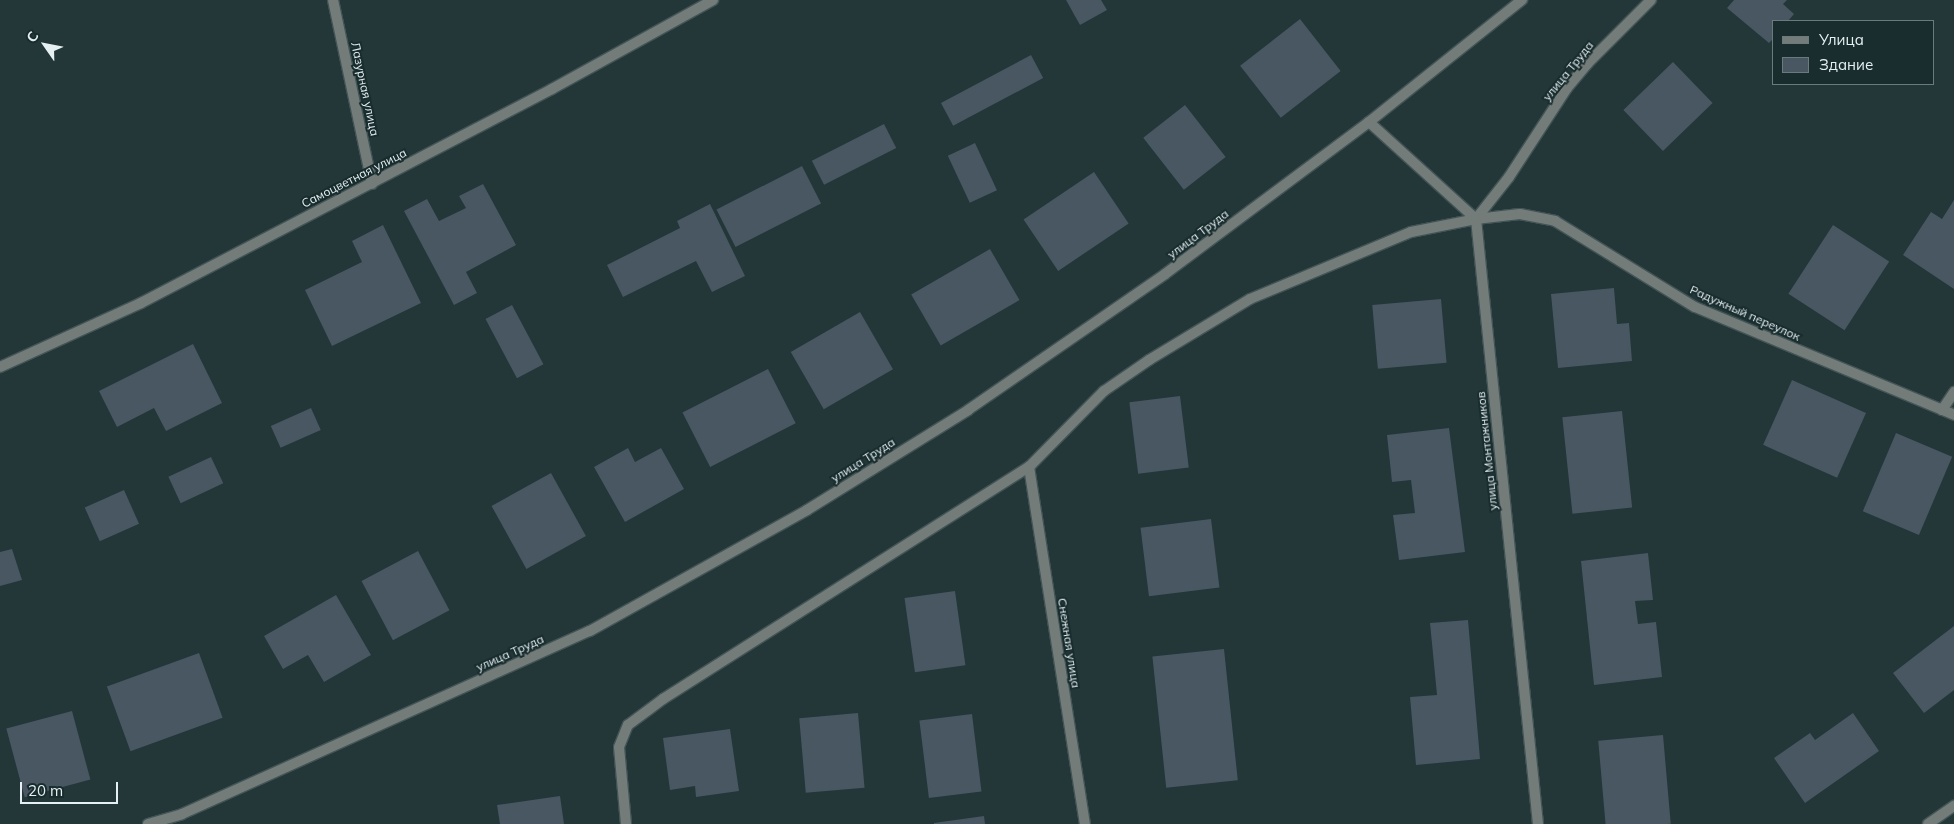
<!DOCTYPE html>
<html>
<head>
<meta charset="utf-8">
<style>
  body { margin:0 }
  #map { position:relative; width:1954px; height:824px; overflow:hidden; background:#233638; font-family:Mulish,sans-serif }
  div>[style] { position:absolute }
  [style*='--x'] { left:calc(var(--x)*1px); top:calc(var(--y)*1px); width:calc(var(--w)*1px); rotate:calc(var(--a)*1deg) }
  .building>* { inset:0; background:#485761; transform-origin:0 0 }
  .roads { filter:drop-shadow(1px 0 #425456) drop-shadow(-1px 0 #425456) drop-shadow(0 1px #425456) drop-shadow(0 -1px #425456) }
  .minor>* { height:10px; margin:-5px; padding:0 5px; transform-origin:5px; border-radius:5px; background:#747c7a }
  span { translate:-50% -50%; white-space:nowrap; text-align:center; line-height:1.15; -webkit-text-stroke:4px #192c2e; paint-order:stroke }
  .street-label { font-size:12px; color:#e5f0f2 }
  .legend { position:absolute; left:1772px; top:20px; width:162px; height:65px; box-sizing:border-box; background:#192c2e; border:1px solid #6b7a7c; margin:0; padding:6px 9px; list-style:none; font-size:15px; color:#e5f0f2 }
  .legend li { display:flex; align-items:center; gap:10px; height:25px }
  .legend b { width:25px; border:1px solid #6b7a7c }
  .north { position:absolute; left:20px; top:20px; width:50px; height:50px; -webkit-text-stroke:4px #192c2e; paint-order:stroke; rotate:303deg; font-size:14px; font-weight:700; line-height:20px; text-align:center; color:#e5f0f2 }
  .north::after { content:''; display:block; margin:auto; width:18px; height:22px; background:#e5f0f2; clip-path:polygon(50% 0,100% 100%,50% 72%,0 100%) }
  .scale { position:absolute; left:20px; top:782px; width:98px; height:22px; box-sizing:border-box; border:2px solid #e5f0f2; border-top:0; padding-left:6px; font-size:15px; line-height:18px; white-space:nowrap; color:#e5f0f2; -webkit-text-stroke:4px #192c2e; paint-order:stroke }
</style>
</head>
<body>
<div id="map">
  <div class="building">
    <i style="clip-path:polygon(1066px 0,1101px 0,1107px 10px,1080px 25px)"></i>
    <i style="clip-path:polygon(1734px 0,1787px 0,1783px 4px,1794px 14px,1788px 21px,1773px 21px,1773px 39px,1769px 43px,1727px 8px)"></i>
    <i style="left:1300px;top:19px;width:66px;height:76px;rotate:52deg"></i>
    <i style="left:1031px;top:55px;width:26px;height:102px;rotate:62deg"></i>
    <i style="left:1673px;top:62px;width:57px;height:69px;rotate:46deg"></i>
    <i style="left:1185px;top:105px;width:66px;height:53px;rotate:52deg"></i>
    <i style="left:884px;top:124px;width:27px;height:81px;rotate:63deg"></i>
    <i style="left:975px;top:143px;width:52px;height:30px;rotate:65deg"></i>
    <i style="left:802px;top:166px;width:42px;height:96px;rotate:63deg"></i>
    <i style="left:1094px;top:172px;width:62px;height:85px;rotate:56deg"></i>
    <i style="clip-path:polygon(483px 184px,516px 245px,466px 272px,477px 293px,454px 305px,404px 211px,427px 199px,439px 221px,466px 208px,459px 196px)"></i>
    <i style="clip-path:polygon(1954px 200px,1954px 289px,1903px 255px,1931px 212px,1942px 219px)"></i>
    <i style="clip-path:polygon(710px 204px,745px 276px,712px 292px,696px 261px,623px 297px,607px 265px,680px 228px,677px 221px)"></i>
    <i style="clip-path:polygon(383px 225px,421px 303px,332px 346px,305px 290px,362px 262px,352px 241px)"></i>
    <i style="left:1833px;top:225px;width:67px;height:82px;rotate:33deg"></i>
    <i style="left:990px;top:249px;width:59px;height:91px;rotate:60deg"></i>
    <i style="clip-path:polygon(1614px 288px,1617px 324px,1629px 323px,1632px 361px,1558px 368px,1551px 294px)"></i>
    <i style="left:1441px;top:299px;width:64px;height:69px;rotate:85deg"></i>
    <i style="left:512px;top:305px;width:67px;height:30px;rotate:62deg"></i>
    <i style="left:860px;top:312px;width:66px;height:80px;rotate:60deg"></i>
    <i style="clip-path:polygon(193px 344px,222px 403px,166px 431px,154px 408px,117px 427px,99px 391px)"></i>
    <i style="left:768px;top:369px;width:61px;height:96px;rotate:63deg"></i>
    <i style="left:1792px;top:380px;width:81px;height:71px;rotate:24deg"></i>
    <i style="left:1180px;top:396px;width:72px;height:51px;rotate:83deg"></i>
    <i style="left:311px;top:408px;width:24px;height:44px;rotate:66deg"></i>
    <i style="left:1622px;top:411px;width:97px;height:60px;rotate:84deg"></i>
    <i style="clip-path:polygon(1449px 428px,1465px 552px,1399px 560px,1393px 515px,1415px 513px,1411px 480px,1392px 482px,1387px 435px)"></i>
    <i style="left:1896px;top:433px;width:61px;height:85px;rotate:23deg"></i>
    <i style="clip-path:polygon(628px 448px,635px 462px,661px 448px,684px 489px,625px 522px,594px 467px)"></i>
    <i style="left:211px;top:457px;width:29px;height:47px;rotate:65deg"></i>
    <i style="left:551px;top:473px;width:72px;height:68px;rotate:61deg"></i>
    <i style="left:124px;top:490px;width:37px;height:43px;rotate:66deg"></i>
    <i style="left:1211px;top:519px;width:69px;height:71px;rotate:83deg"></i>
    <i style="clip-path:polygon(12px 549px,22px 580px,0 586px,0 552px)"></i>
    <i style="left:418px;top:551px;width:67px;height:64px;rotate:62deg"></i>
    <i style="clip-path:polygon(1648px 553px,1653px 600px,1635px 601px,1638px 624px,1656px 622px,1662px 677px,1594px 685px,1581px 561px)"></i>
    <i style="left:955px;top:591px;width:75px;height:51px;rotate:82deg"></i>
    <i style="clip-path:polygon(336px 595px,371px 655px,324px 682px,308px 655px,283px 669px,264px 636px)"></i>
    <i style="clip-path:polygon(1468px 620px,1480px 759px,1416px 765px,1410px 697px,1437px 695px,1430px 623px)"></i>
    <i style="clip-path:polygon(1954px 626px,1954px 690px,1924px 713px,1893px 673px)"></i>
    <i style="left:1224px;top:649px;width:132px;height:72px;rotate:84deg"></i>
    <i style="left:199px;top:653px;width:69px;height:98px;rotate:70deg"></i>
    <i style="left:72px;top:711px;width:71px;height:68px;rotate:75deg"></i>
    <i style="left:858px;top:713px;width:75px;height:59px;rotate:85deg"></i>
    <i style="clip-path:polygon(1853px 713px,1879px 751px,1805px 803px,1774px 758px,1810px 733px,1815px 740px)"></i>
    <i style="left:972px;top:714px;width:78px;height:53px;rotate:83deg"></i>
    <i style="clip-path:polygon(730px 729px,739px 791px,696px 797px,695px 786px,670px 790px,663px 738px)"></i>
    <i style="left:1663px;top:735px;width:89px;height:65px;rotate:85deg"></i>
    <i style="clip-path:polygon(560px 796px,564px 824px,500px 824px,497px 805px)"></i>
    <i style="clip-path:polygon(984px 816px,985px 824px,934px 824px,934px 823px)"></i>
  </div>
  <div class="roads">
    <div class="minor">
      <i style="--x:333;--y:0;--w:188;--a:78"></i>
      <i style="--x:1369;--y:122;--w:144;--a:42.2"></i>
      <i style="--x:1476;--y:219;--w:608;--a:84.15"></i>
      <i style="--x:1476;--y:219;--w:44;--a:-6.5"></i>
      <i style="--x:1520;--y:214;--w:36;--a:11"></i>
      <i style="--x:1555;--y:221;--w:164;--a:31.6"></i>
      <i style="--x:1695;--y:307;--w:281;--a:22.6"></i>
      <i style="--x:0;--y:367;--w:155;--a:-24.4"></i>
      <i style="--x:141;--y:303;--w:463;--a:-27.5"></i>
      <i style="--x:552;--y:89;--w:184;--a:-28.9"></i>
      <i style="--x:1942;--y:410;--w:22;--a:-56"></i>
      <i style="--x:1029;--y:467;--w:361;--a:81.1"></i>
      <i style="--x:148;--y:824;--w:35;--a:-16"></i>
      <i style="--x:182;--y:814;--w:447;--a:-24.2"></i>
      <i style="--x:590;--y:631;--w:248;--a:-29.1"></i>
      <i style="--x:807;--y:510;--w:190;--a:-31.8"></i>
      <i style="--x:968;--y:410;--w:239;--a:-34.6"></i>
      <i style="--x:1165;--y:274;--w:254;--a:-36.7"></i>
      <i style="--x:1369;--y:122;--w:196;--a:-38.6"></i>
      <i style="--x:626;--y:824;--w:77;--a:-95.2"></i>
      <i style="--x:619;--y:747;--w:24;--a:-68"></i>
      <i style="--x:628;--y:725;--w:44;--a:-36.6"></i>
      <i style="--x:663;--y:699;--w:433;--a:-32.4"></i>
      <i style="--x:1029;--y:467;--w:107;--a:-45.4"></i>
      <i style="--x:1104;--y:391;--w:55;--a:-34.6"></i>
      <i style="--x:1149;--y:360;--w:118;--a:-31.1"></i>
      <i style="--x:1250;--y:299;--w:174;--a:-22.6"></i>
      <i style="--x:1411;--y:232;--w:66;--a:-11.3"></i>
      <i style="--x:1476;--y:219;--w:53;--a:-51.8"></i>
      <i style="--x:1509;--y:177;--w:106;--a:-56.9"></i>
      <i style="--x:1567;--y:88;--w:33;--a:-50"></i>
      <i style="--x:1588;--y:63;--w:89;--a:-45"></i>
      <i style="--x:1928;--y:824;--w:32;--a:-35"></i>
    </div>
  </div>
  <div class="street-label">
    <span style="left:1568px;top:71px;rotate:-51deg">улица Труда</span>
    <span style="left:365px;top:89px;rotate:78deg">Лазурная улица</span>
    <span style="left:354px;top:178px;rotate:-27deg">Самоцветная улица</span>
    <span style="left:1198px;top:234px;rotate:-37deg">улица Труда</span>
    <span style="left:1745px;top:313px;rotate:24deg">Радужный переулок</span>
    <span style="left:1487px;top:451px;rotate:-96deg">улица Монтажников</span>
    <span style="left:863px;top:460px;rotate:-32deg">улица Труда</span>
    <span style="left:1069px;top:643px;rotate:81deg">Снежная улица</span>
    <span style="left:510px;top:653px;rotate:-24deg">улица Труда</span>
  </div>
  <ul class="legend">
  <li><b style="height:6px;background:#747c7a"></b>Улица</li>
  <li><b style="height:14px;background:#485761"></b>Здание</li>
  </ul>
  <div class="north">С</div>
  <div class="scale">20 m</div>
</div>
</body>
</html>
